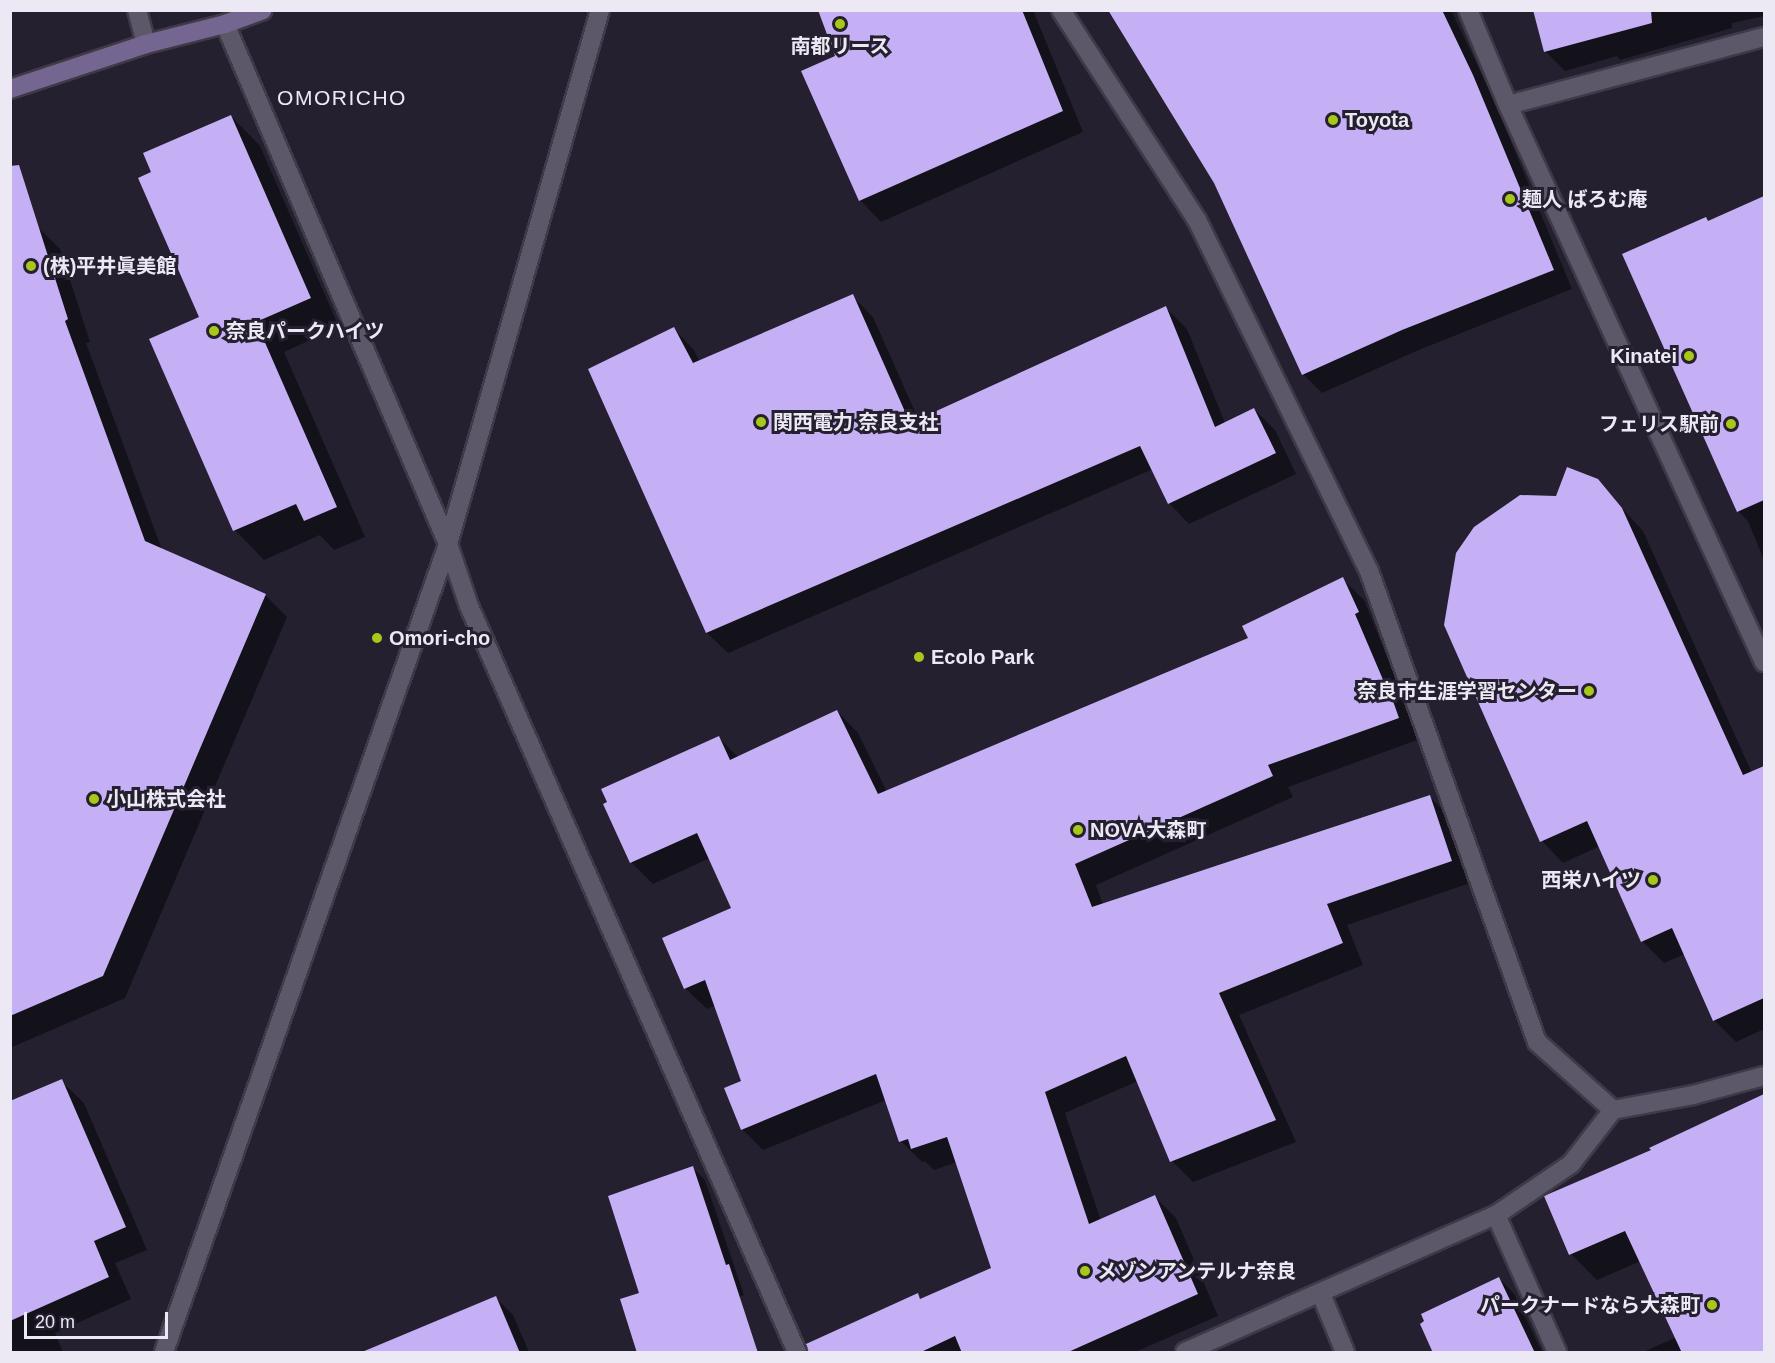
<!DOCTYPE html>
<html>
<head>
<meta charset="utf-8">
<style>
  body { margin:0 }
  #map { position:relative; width:1775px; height:1363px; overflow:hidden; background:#24202f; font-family:Arial,"Noto Sans JP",sans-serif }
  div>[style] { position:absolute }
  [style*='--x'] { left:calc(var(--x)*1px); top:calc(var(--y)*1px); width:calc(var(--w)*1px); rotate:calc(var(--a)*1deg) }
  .shadow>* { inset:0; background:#0007 }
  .building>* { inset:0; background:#c5aff5 }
  .roads { filter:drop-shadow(2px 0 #3f3a48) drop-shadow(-2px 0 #3f3a48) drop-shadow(0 2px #3f3a48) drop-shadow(0 -2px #3f3a48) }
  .minor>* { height:18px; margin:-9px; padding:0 9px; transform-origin:9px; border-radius:9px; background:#5d5869 }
  .tertiary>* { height:18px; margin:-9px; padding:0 9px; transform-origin:9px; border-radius:9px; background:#5d5869 }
  .secondary>* { height:18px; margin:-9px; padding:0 9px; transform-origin:9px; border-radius:9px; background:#746691 }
  .dots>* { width:16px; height:16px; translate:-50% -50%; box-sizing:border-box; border:3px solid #24202f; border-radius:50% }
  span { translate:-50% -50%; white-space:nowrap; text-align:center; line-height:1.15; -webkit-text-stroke:6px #24202f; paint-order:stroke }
  .poi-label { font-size:20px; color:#ece9f4; font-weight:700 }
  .left { translate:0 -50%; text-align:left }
  .right { translate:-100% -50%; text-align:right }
  .neighbourhood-label { font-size:21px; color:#ece9f4; letter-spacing:1.5px }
  .frame { position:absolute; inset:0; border:12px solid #ece9f4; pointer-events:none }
  .scale { position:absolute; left:24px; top:1312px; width:144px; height:27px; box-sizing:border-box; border:3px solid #ece9f4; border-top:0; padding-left:8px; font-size:18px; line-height:21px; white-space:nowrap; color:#ece9f4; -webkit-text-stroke:4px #24202f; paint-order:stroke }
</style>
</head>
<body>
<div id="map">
  <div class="shadow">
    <i style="clip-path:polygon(820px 10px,1033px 10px,1083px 132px,881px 222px,860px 200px,837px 56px)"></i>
    <i style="clip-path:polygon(1110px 10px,1451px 10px,1492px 96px,1572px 289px,1421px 349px,1322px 393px,1303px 374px,1215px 182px)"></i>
    <i style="clip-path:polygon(1534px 10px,1764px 10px,1764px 16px,1732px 23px,1732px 28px,1620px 60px,1617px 56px,1565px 71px,1545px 51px)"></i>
    <i style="clip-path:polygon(231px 116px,260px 146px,339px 327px,284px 352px,365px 537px,334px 550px,320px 535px,264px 560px,235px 530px,201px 318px,153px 173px)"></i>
    <i style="clip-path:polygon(1764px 198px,1764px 560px,1748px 521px,1738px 511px,1709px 222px)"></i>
    <i style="clip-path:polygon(10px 221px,37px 226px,60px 249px,90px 342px,86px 343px,162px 550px,265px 595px,287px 617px,125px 998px,10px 1048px)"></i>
    <i style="clip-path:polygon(852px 296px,873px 317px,919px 421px,1166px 308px,1187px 329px,1225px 423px,1254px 409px,1275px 430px,1296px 474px,1189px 524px,1169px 503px,1153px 469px,728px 653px,707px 633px,590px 370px,674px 329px,694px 350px,700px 362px)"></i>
    <i style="clip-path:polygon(1597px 481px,1643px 531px,1752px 773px,1761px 769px,1764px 772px,1764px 1029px,1736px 1042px,1714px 1020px,1685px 954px,1664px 963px,1642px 941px,1600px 846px,1563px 863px,1542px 841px,1557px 497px)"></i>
    <i style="clip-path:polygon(1342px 579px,1364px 600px,1420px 739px,1288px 787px,1293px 797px,1096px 885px,1103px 905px,1430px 797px,1451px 818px,1473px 882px,1347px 925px,1363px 965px,1239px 1015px,1296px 1142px,1193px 1182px,1172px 1161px,1138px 1081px,1065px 1113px,1101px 1221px,1155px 1197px,1176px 1218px,1218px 1316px,1135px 1352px,849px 1352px,917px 1295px,922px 1300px,993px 1268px,957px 1162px,934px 1170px,925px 1161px,922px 1162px,901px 1141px,886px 1100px,763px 1150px,742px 1129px,743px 1081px,716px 1005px,707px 1009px,685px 988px,733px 909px,710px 858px,653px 884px,631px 862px,719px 738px,739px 758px,837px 711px,858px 733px,887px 792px,1250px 639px)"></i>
    <i style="clip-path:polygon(61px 1081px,84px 1103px,147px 1250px,115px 1263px,131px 1299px,55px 1333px,63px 1352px,10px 1352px,10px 1103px)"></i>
    <i style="clip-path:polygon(1764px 1095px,1764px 1352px,1643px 1352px,1677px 1337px,1641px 1261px,1597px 1280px,1571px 1254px,1653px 1151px,1651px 1148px)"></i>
    <i style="clip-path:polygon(693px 1168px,705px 1180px,744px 1295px,662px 1329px)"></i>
    <i style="clip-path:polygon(1499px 1278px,1514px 1294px,1542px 1352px,1435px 1352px)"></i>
    <i style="clip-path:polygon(496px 1298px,513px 1315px,529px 1352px,364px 1352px)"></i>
  </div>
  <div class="building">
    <i style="clip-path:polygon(818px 10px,1022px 10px,1063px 111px,859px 201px,801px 71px,835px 56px)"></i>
    <i style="clip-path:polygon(1108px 10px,1442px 10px,1473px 75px,1554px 270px,1402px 330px,1302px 375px,1214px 183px)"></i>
    <i style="clip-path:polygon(1533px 10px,1651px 10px,1652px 23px,1544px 52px)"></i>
    <i style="clip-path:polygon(231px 115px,311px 298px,256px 322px,337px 507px,304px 521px,296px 504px,233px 531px,149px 339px,199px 317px,138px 178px,151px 172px,143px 153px)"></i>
    <i style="clip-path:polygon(19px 165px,68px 319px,65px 321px,145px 541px,266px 594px,103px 976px,10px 1016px,10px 166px)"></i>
    <i style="clip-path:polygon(1764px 196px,1764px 500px,1737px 512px,1622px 254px,1706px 217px,1708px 221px)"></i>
    <i style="clip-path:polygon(853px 294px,910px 423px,1166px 306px,1215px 427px,1254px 408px,1276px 453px,1168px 504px,1140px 446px,706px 633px,588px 369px,674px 327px,693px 363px)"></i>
    <i style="clip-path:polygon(1567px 467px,1598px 479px,1622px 508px,1743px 775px,1764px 766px,1764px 998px,1713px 1021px,1672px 928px,1641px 942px,1587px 821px,1540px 842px,1444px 625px,1456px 553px,1474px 527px,1520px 495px,1556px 496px)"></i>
    <i style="clip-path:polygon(1343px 577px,1359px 612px,1355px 614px,1384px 682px,1386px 681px,1399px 718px,1268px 765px,1273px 776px,1075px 864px,1092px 907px,1430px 795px,1452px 861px,1327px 904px,1343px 943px,1219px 993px,1276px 1120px,1170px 1162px,1126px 1056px,1045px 1092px,1089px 1224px,1155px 1195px,1198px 1294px,1066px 1353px,962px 1353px,955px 1336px,919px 1353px,808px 1353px,806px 1344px,918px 1293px,920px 1299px,991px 1268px,947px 1137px,911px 1149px,908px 1139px,899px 1142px,876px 1074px,741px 1130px,724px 1088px,741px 1081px,705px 980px,684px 989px,662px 938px,731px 908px,697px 833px,630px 863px,603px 804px,607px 802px,601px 789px,719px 736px,730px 760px,837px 710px,878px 794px,1248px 638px,1242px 626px)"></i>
    <i style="clip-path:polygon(62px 1079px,126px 1227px,94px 1241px,109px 1277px,10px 1321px,10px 1101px)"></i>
    <i style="clip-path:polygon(1764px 1094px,1764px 1353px,1682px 1353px,1625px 1231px,1569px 1255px,1544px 1196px,1651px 1150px,1649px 1148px)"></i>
    <i style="clip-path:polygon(693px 1166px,726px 1265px,729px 1264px,758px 1353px,637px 1353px,620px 1299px,639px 1293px,608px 1196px)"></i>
    <i style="clip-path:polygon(1499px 1277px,1535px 1353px,1433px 1353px,1420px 1324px,1424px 1321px,1421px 1314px)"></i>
    <i style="clip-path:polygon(496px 1296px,520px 1353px,362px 1353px,362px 1352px)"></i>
  </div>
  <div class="roads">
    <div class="minor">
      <i style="--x:137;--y:10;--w:35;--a:75"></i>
      <i style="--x:1061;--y:10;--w:250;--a:57.1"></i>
      <i style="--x:1197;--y:220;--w:391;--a:63.9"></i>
      <i style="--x:1369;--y:571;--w:500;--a:70.37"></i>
      <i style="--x:1537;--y:1042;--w:102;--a:41.8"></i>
      <i style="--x:1468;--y:10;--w:103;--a:67.2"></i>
      <i style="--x:1508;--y:105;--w:613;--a:65.32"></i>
      <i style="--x:225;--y:24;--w:566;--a:66.79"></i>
      <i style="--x:448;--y:544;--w:65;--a:71.3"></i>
      <i style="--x:469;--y:606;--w:815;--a:66.27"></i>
      <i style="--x:1508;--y:105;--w:265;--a:-14.9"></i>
      <i style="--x:1496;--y:1215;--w:150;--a:66"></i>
      <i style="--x:1321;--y:1294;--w:63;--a:67.5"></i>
      <i style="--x:1185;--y:1352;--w:340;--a:-23.8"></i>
      <i style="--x:1496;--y:1215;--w:91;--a:-34.2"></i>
      <i style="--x:1571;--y:1164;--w:68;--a:-52.1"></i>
      <i style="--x:1613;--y:1110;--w:81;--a:-10.6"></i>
      <i style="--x:1693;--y:1095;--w:73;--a:-15"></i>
    </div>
    <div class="tertiary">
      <i style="--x:164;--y:1352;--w:856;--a:-70.63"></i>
      <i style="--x:448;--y:544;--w:555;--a:-74.11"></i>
    </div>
    <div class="secondary">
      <i style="--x:10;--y:89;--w:143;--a:-18.3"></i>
      <i style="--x:146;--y:44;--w:81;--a:-14.2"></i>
      <i style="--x:225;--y:24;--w:40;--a:-20.2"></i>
    </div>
  </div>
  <div class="dots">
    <i style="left:840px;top:24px;background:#a9c71a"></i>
    <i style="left:1333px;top:120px;background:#a9c71a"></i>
    <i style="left:1510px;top:199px;background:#a9c71a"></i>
    <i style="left:31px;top:266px;background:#a9c71a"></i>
    <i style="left:214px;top:331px;background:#a9c71a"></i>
    <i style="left:1689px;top:356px;background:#a9c71a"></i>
    <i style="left:761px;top:422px;background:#a9c71a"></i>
    <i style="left:1731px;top:424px;background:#a9c71a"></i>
    <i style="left:377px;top:638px;background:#a9c71a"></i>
    <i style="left:919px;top:657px;background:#a9c71a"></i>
    <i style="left:1589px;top:691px;background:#a9c71a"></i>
    <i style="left:94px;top:799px;background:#a9c71a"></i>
    <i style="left:1078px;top:830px;background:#a9c71a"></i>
    <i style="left:1653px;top:880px;background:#a9c71a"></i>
    <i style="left:1085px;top:1271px;background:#a9c71a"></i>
    <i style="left:1712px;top:1305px;background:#a9c71a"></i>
  </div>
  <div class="poi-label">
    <span style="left:840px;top:46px">南都リース</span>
    <span class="left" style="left:1345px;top:120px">Toyota</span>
    <span class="left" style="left:1522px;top:199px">麺人 ばろむ庵</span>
    <span class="left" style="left:43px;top:266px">(株)平井眞美館</span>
    <span class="left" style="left:226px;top:331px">奈良パークハイツ</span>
    <span class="right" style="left:1677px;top:356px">Kinatei</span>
    <span class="left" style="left:773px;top:422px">関西電力 奈良支社</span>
    <span class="right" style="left:1719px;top:424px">フェリス駅前</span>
    <span class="left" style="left:389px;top:638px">Omori-cho</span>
    <span class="left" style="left:931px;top:657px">Ecolo Park</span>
    <span class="right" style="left:1577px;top:691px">奈良市生涯学習センター</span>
    <span class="left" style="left:106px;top:799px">小山株式会社</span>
    <span class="left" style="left:1090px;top:830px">NOVA大森町</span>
    <span class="right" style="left:1641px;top:880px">西栄ハイツ</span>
    <span class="left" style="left:1097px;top:1271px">メゾンアンテルナ奈良</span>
    <span class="right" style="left:1700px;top:1305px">パークナードなら大森町</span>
  </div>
  <div class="neighbourhood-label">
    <span style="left:342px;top:98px">OMORICHO</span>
  </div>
  <div class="frame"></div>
  <div class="scale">20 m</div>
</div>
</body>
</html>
